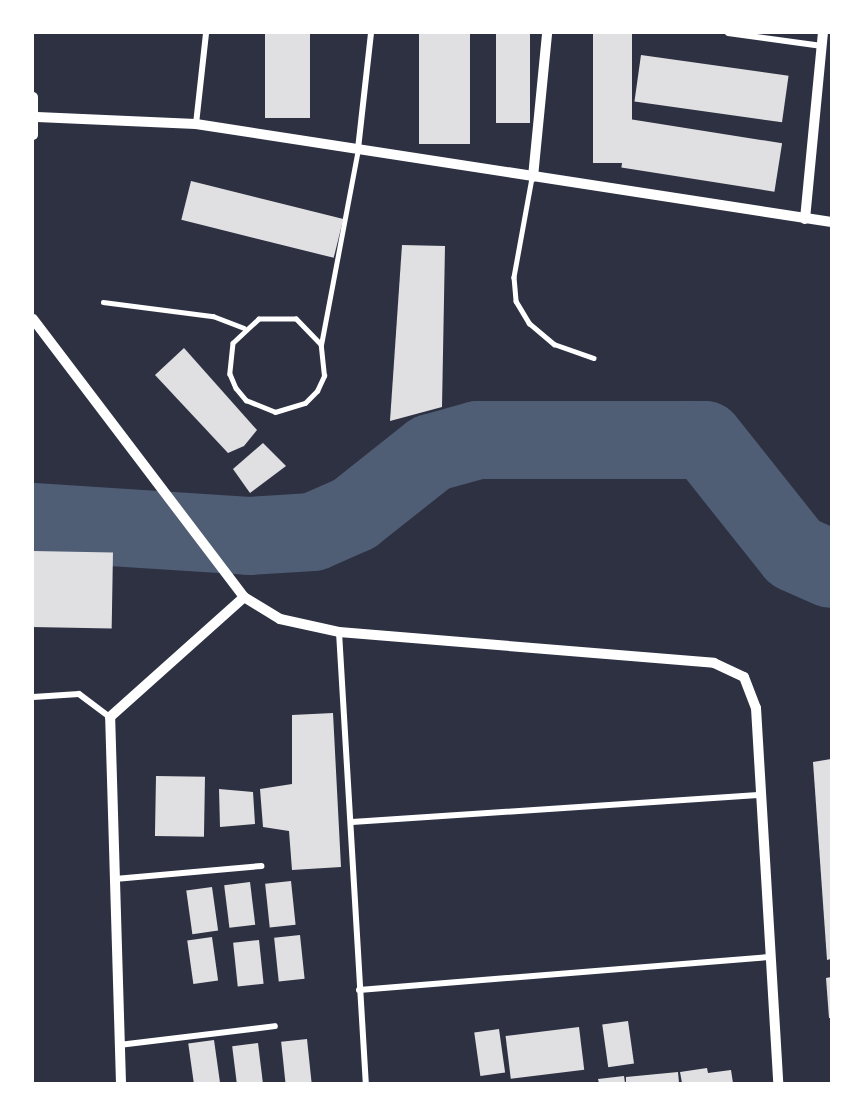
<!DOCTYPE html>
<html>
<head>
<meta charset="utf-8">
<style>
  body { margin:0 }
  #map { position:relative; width:864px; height:1116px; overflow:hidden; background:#2d3142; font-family:"Crimson Pro",serif }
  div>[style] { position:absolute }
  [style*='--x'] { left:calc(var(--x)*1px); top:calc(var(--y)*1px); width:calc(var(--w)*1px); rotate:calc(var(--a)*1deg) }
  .river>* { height:78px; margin:-39px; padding:0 39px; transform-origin:39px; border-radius:39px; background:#4f5d75 }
  .building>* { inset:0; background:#e0e0e3; transform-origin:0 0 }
  .service>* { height:4.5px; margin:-2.25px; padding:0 2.25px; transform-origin:2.25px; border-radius:2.25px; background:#fff }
  .minor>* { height:6px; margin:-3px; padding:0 3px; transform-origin:3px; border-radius:3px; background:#fff }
  .tertiary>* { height:10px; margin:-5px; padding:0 5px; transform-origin:5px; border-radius:5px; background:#fff }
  span { translate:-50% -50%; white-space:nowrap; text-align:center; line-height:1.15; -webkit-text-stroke:4.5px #fff; paint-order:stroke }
  .frame { position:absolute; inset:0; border:34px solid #fff; pointer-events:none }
</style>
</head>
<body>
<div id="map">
  <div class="river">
    <i style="--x:33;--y:522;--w:216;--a:3.7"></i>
    <i style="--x:249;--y:536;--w:64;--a:-3.6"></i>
    <i style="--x:313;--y:532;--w:45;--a:-23.7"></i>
    <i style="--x:354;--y:514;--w:98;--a:-38.4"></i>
    <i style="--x:431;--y:453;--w:49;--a:-15.5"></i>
    <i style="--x:478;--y:440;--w:227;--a:0"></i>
    <i style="--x:705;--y:440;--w:144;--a:51.5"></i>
    <i style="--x:795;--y:553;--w:39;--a:24"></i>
  </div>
  <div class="building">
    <i style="left:265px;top:33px;width:45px;height:85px"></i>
    <i style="left:419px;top:33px;width:51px;height:111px"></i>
    <i style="left:496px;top:33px;width:34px;height:90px"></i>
    <i style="left:593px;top:33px;width:39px;height:130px"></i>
    <i style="left:641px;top:55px;width:149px;height:47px;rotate:8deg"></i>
    <i style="left:629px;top:119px;width:155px;height:49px;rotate:9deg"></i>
    <i style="left:191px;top:181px;width:157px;height:40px;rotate:14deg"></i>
    <i style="clip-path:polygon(402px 245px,445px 246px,442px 407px,390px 421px)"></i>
    <i style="clip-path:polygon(184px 348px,257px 430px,244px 446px,228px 453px,155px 375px)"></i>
    <i style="clip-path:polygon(263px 443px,286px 466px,250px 493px,233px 469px)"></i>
    <i style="left:33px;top:551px;width:80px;height:76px;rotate:1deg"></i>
    <i style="clip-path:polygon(333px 713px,341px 867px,292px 870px,289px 831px,263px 827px,260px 789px,292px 784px,292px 715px)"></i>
    <i style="clip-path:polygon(831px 759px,831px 959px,827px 960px,813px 762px)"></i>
    <i style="left:156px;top:776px;width:49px;height:60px;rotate:1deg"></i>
    <i style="clip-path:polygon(219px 789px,253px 792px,255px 824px,220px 827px)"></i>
    <i style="left:291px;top:881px;width:44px;height:26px;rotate:84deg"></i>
    <i style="left:250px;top:882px;width:43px;height:26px;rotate:83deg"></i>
    <i style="left:212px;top:887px;width:44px;height:26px;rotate:82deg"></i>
    <i style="left:300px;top:935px;width:44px;height:26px;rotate:84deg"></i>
    <i style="left:212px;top:937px;width:44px;height:25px;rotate:82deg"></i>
    <i style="left:259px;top:940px;width:44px;height:26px;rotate:84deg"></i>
    <i style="clip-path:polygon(831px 977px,831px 1018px,829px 1018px,826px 978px)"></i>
    <i style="left:628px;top:1021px;width:43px;height:26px;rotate:82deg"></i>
    <i style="left:579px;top:1027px;width:43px;height:74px;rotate:83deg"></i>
    <i style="left:499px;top:1029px;width:44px;height:25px;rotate:82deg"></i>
    <i style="left:307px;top:1039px;width:44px;height:26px;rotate:84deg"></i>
    <i style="left:214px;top:1040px;width:43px;height:26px;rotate:82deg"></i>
    <i style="left:258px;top:1043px;width:40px;height:26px;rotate:83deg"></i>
    <i style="clip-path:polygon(707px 1068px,708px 1073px,731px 1070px,733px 1083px,682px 1083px,680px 1072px)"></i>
    <i style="clip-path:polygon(678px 1072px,679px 1083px,626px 1083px,626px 1077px)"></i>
    <i style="clip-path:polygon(624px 1076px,625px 1083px,599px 1083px,598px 1079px)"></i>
  </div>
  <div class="service">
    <i style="--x:532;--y:178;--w:101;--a:100.3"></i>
    <i style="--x:514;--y:277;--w:24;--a:85"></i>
    <i style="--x:516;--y:301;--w:26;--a:59"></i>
    <i style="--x:529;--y:323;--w:33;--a:40"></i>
    <i style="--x:554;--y:344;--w:42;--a:19.3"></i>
    <i style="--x:103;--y:302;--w:111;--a:7.3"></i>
    <i style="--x:213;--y:316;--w:33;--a:21"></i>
    <i style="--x:321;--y:345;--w:36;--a:-134"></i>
    <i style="--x:296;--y:319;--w:37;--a:180"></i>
    <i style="--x:259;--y:319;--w:35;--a:137"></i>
    <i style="--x:233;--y:343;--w:31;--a:96"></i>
    <i style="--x:230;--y:374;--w:15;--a:67"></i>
    <i style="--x:236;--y:388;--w:16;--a:50"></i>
    <i style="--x:246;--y:400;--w:31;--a:22"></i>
    <i style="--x:275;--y:412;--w:31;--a:-17"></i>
    <i style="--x:305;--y:403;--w:17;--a:-45"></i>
    <i style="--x:317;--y:391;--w:17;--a:-65"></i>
    <i style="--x:324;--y:376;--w:31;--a:-96"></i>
    <i style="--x:321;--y:345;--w:198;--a:-79.3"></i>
  </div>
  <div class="minor">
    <i style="--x:728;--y:33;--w:95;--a:7.9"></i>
    <i style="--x:196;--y:124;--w:92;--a:-83.7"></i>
    <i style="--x:358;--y:149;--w:117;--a:-83.6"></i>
    <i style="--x:339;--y:632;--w:452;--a:86.6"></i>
    <i style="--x:33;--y:697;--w:46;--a:-3.7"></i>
    <i style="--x:79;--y:694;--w:39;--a:37"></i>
    <i style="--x:352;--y:822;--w:407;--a:-3.8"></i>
    <i style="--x:115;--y:879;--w:147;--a:-5.1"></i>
    <i style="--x:359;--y:990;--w:409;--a:-4.6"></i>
    <i style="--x:119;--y:1045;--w:157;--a:-6.9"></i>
  </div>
  <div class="tertiary">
    <i style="--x:33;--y:97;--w:38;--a:90"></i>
    <i style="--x:37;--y:117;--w:159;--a:2.5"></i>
    <i style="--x:196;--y:124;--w:643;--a:8.77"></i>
    <i style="--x:533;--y:177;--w:145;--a:-84.4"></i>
    <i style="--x:805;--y:219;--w:187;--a:-84.5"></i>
    <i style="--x:33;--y:319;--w:349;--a:52.8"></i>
    <i style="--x:244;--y:597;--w:42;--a:31.4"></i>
    <i style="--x:280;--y:619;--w:60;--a:12.4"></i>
    <i style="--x:339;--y:632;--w:376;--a:4.7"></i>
    <i style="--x:714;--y:663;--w:33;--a:25"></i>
    <i style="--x:744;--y:677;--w:33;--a:69"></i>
    <i style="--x:756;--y:708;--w:376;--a:86.6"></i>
    <i style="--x:121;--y:1083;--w:366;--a:-91.7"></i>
    <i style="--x:110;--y:717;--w:180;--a:-41.8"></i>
  </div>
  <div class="frame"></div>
</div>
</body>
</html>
